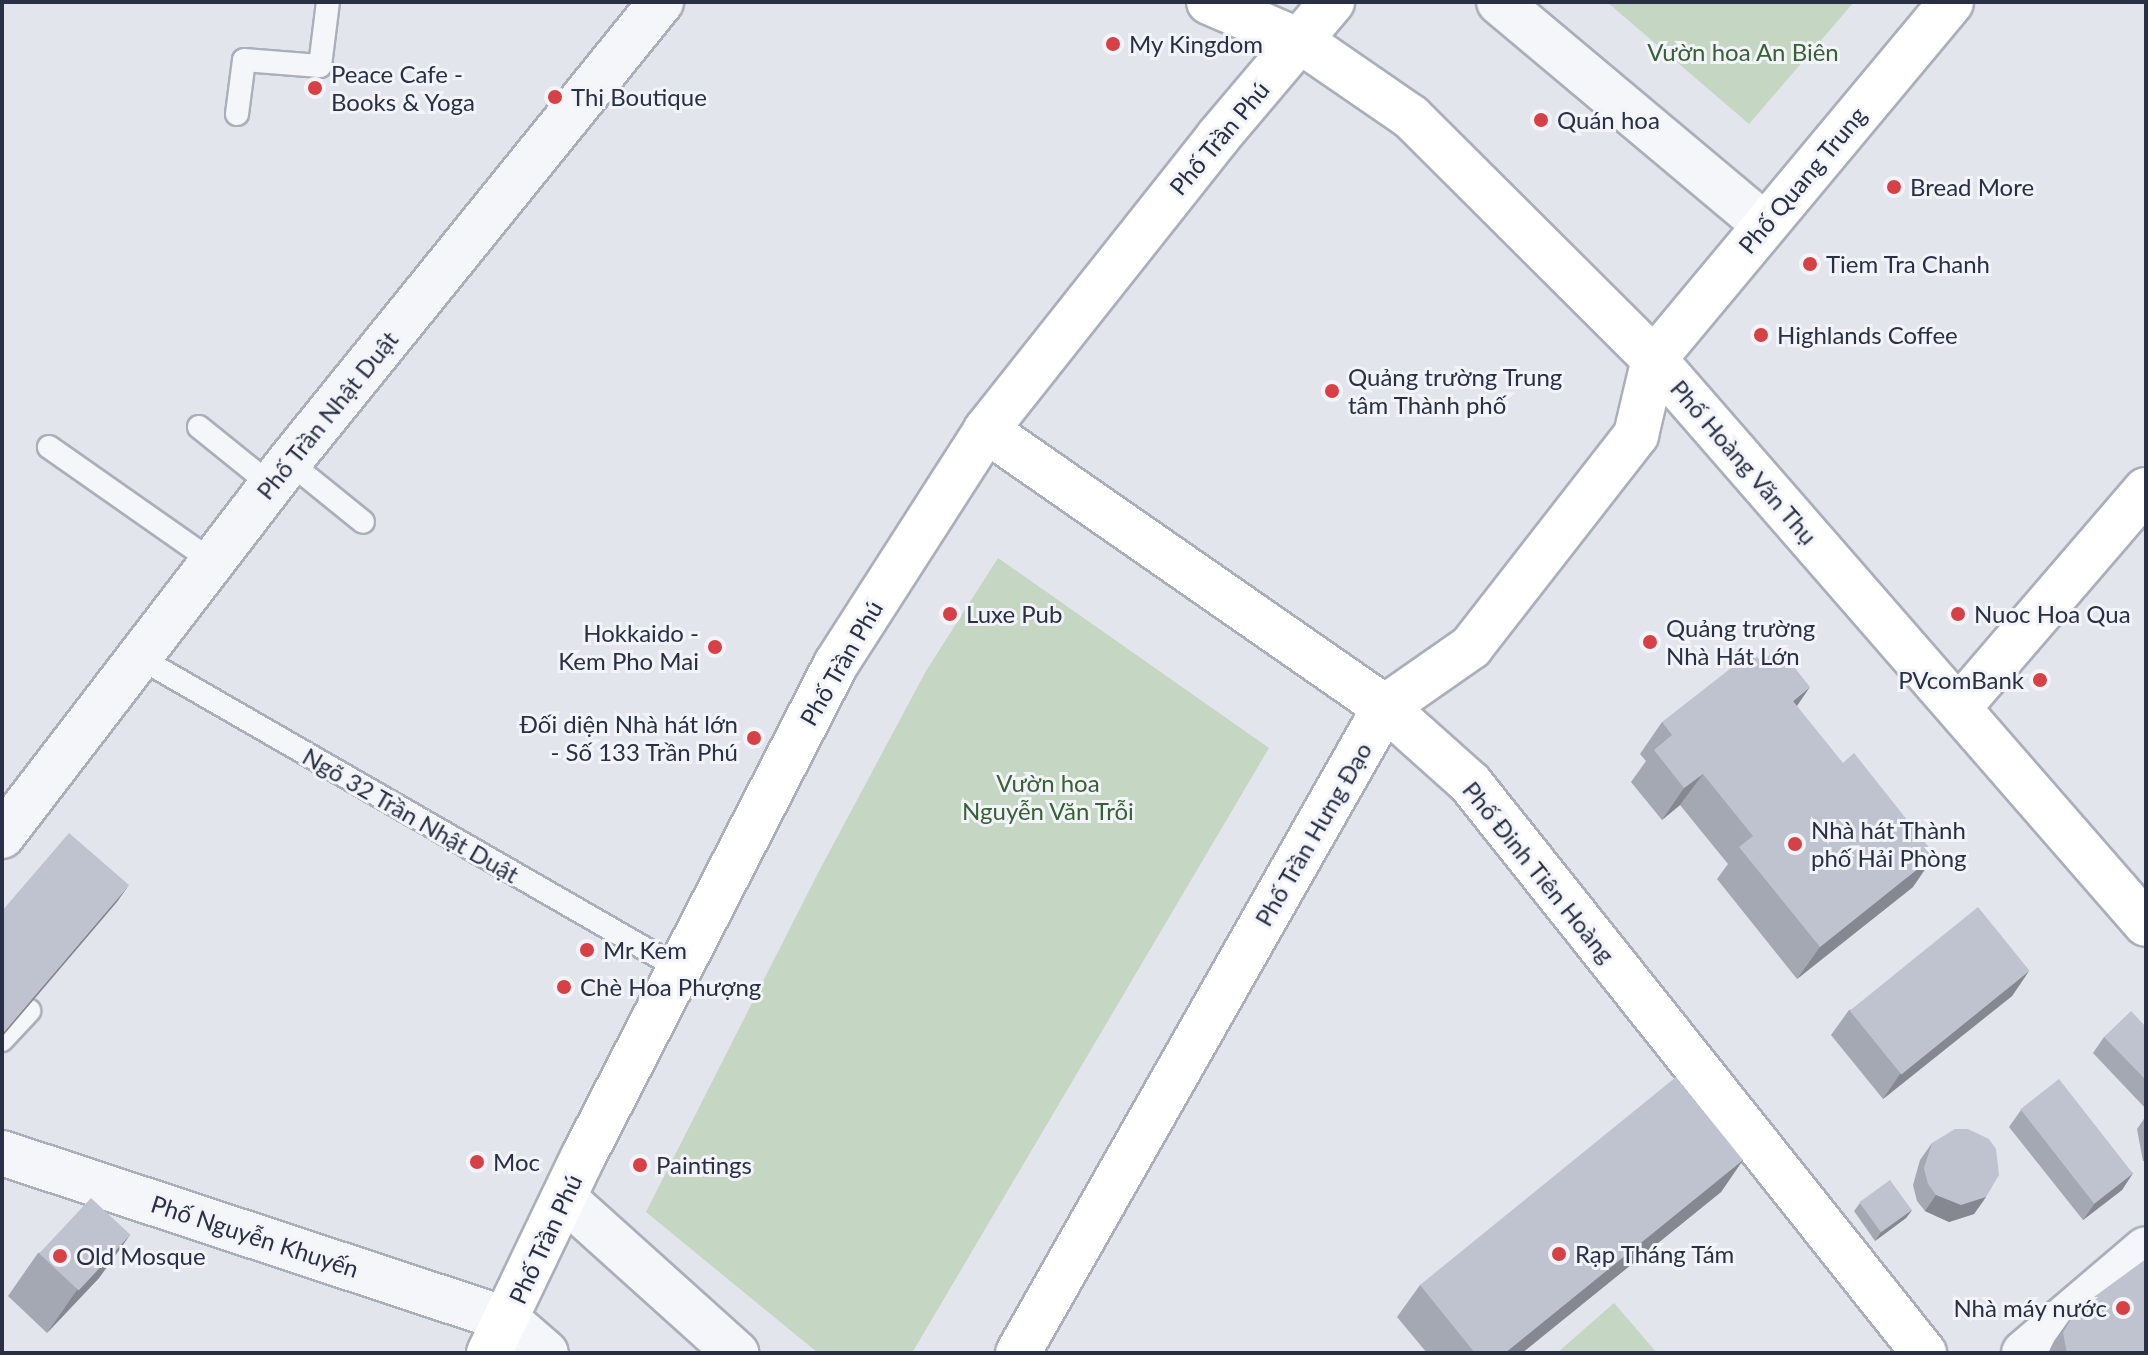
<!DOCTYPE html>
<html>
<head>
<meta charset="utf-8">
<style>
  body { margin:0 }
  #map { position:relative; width:2148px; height:1355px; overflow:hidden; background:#e2e5ec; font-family:Lato,sans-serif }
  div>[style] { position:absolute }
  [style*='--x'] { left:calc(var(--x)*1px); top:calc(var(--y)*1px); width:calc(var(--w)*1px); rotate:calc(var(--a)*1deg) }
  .green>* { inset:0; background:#c5d6c3 }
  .roads { filter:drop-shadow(2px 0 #aaafba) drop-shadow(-2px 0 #aaafba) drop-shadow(0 2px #aaafba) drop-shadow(0 -2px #aaafba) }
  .lane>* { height:22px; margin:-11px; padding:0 11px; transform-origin:11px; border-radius:11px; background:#f5f6f9 }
  .street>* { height:44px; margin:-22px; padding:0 22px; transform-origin:22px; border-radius:22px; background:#f5f6f9 }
  .secondary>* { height:44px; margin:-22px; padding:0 22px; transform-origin:22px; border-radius:22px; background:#fff }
  .wall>* { inset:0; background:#a4a8b2 }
  .shaded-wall>* { inset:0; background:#868891 }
  .building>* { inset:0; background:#bfc3cf; transform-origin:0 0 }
  .dots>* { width:22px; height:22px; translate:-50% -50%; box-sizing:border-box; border:4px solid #f2f4f9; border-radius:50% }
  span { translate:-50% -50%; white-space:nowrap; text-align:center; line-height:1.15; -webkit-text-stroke:6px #f2f4f9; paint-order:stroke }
  .poi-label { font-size:24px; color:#293045 }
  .left { translate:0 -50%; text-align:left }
  .right { translate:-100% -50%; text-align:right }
  .park-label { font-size:24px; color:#386235 }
  .street-label { font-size:24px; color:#293045 }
  .frame { position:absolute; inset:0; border:4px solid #293045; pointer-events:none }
</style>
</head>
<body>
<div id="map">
  <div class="green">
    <i style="clip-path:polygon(1607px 2px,1854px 2px,1749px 124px)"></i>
    <i style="clip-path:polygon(998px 558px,1269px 748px,912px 1353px,818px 1353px,646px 1212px,818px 873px,926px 671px)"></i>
    <i style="clip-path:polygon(1614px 1303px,1657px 1353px,1557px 1353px)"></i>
  </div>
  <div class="roads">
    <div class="lane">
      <i style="--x:237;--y:114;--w:54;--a:-82.6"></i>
      <i style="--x:244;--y:60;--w:76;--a:4.5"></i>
      <i style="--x:320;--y:66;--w:64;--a:-82.9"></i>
      <i style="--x:199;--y:427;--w:92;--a:38.9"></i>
      <i style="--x:49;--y:447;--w:199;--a:35"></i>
      <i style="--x:289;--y:462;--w:95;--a:39"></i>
      <i style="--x:140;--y:658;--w:625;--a:29.93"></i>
      <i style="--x:2;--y:1040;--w:40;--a:-47"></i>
    </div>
    <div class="street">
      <i style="--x:1499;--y:2;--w:347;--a:40"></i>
      <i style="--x:2;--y:836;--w:471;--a:-52.5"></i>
      <i style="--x:289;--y:462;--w:592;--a:-51.04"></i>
      <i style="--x:2;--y:1153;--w:533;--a:18.26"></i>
      <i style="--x:508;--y:1320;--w:50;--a:41"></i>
      <i style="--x:564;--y:1198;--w:232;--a:42"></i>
      <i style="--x:2024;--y:1353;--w:160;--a:-40.4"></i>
    </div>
    <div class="secondary">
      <i style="--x:1209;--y:2;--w:101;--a:23.3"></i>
      <i style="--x:1302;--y:42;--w:132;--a:34.5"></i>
      <i style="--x:1411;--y:117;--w:343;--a:44.9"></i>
      <i style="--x:1654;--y:359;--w:749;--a:48.95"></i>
      <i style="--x:986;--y:430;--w:486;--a:34.8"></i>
      <i style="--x:1385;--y:707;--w:114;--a:41.8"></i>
      <i style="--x:1470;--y:783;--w:729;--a:51.46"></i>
      <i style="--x:1960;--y:706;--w:285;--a:-49.3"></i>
      <i style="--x:489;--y:1353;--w:220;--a:-64.4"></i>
      <i style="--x:584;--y:1155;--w:552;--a:-62.83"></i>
      <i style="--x:836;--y:664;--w:278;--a:-57.3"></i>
      <i style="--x:986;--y:430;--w:374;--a:-51.6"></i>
      <i style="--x:1218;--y:137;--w:177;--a:-49.8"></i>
      <i style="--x:1018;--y:1353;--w:743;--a:-60.4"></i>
      <i style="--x:1385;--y:707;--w:105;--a:-34.9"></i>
      <i style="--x:1471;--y:647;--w:269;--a:-52.1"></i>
      <i style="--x:1636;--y:435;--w:78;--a:-76.7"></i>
      <i style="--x:1654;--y:359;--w:464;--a:-50.2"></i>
    </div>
  </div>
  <div class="wall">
    <i style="clip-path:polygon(1797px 706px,1913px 887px,1797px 979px,1717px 879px,1728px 864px,1680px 805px,1662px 820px,1631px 782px,1646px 761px,1640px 754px,1662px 722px)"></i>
    <i style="clip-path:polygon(2029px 971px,2012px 996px,1883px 1099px,1831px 1035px,1849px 1010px)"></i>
    <i style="clip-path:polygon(2146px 1027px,2146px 1109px,2093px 1053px,2104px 1037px)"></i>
    <i style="clip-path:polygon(2021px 1110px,2133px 1173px,2122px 1190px,2083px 1220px,2009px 1127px)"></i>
    <i style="clip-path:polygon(2146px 1116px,2146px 1162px,2143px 1161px,2137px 1129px)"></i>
    <i style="clip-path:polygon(1932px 1143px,1986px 1197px,1974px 1214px,1949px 1222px,1925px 1211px,1917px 1201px,1913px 1185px,1920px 1160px)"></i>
    <i style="clip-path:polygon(1743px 1160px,1721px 1192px,1522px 1353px,1427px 1353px,1397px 1317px,1420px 1285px)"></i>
    <i style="clip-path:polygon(1860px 1203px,1912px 1210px,1906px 1218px,1875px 1241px,1854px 1211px)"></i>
    <i style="clip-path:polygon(130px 1235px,99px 1278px,47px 1333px,8px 1296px,38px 1253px)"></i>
    <i style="clip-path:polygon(2076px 1310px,2146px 1353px,2048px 1353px,2054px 1341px)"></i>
  </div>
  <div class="shaded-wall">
    <i style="clip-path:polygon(1810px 687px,1788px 719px,1793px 701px)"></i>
    <i style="clip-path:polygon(1703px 774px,1680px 805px,1662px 820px,1684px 788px)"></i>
    <i style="clip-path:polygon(1935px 855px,1913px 887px,1797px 979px,1820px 947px)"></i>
    <i style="clip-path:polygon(129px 885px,117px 902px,2px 1037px,2px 1034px)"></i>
    <i style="clip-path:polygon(2029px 971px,2012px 996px,1883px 1099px,1900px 1074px)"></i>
    <i style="clip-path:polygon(1743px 1160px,1721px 1192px,1522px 1353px,1505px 1353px)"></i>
    <i style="clip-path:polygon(2133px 1173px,2122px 1190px,2083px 1220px,2095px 1203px)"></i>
    <i style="clip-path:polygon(1936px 1195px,1986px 1197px,1974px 1214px,1949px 1222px,1925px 1211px)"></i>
    <i style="clip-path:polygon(1912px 1210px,1906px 1218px,1875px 1241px,1881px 1232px)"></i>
    <i style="clip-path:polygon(130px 1235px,99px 1278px,47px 1333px,77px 1290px)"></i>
  </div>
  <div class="building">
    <i style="clip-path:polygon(1779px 648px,1810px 687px,1793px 701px,1843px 763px,1854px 753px,1935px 855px,1820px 947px,1739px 847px,1753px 836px,1703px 774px,1684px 788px,1654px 750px,1672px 735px,1662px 722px,1753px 651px,1761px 662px)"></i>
    <i style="clip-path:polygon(69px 833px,129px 885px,2px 1034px,2px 911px)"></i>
    <i style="left:1978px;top:907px;width:82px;height:165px;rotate:51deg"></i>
    <i style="clip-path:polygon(2131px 1011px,2146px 1027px,2146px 1080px,2104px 1037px)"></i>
    <i style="clip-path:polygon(1676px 1077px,1743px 1160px,1505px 1353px,1475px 1353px,1420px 1285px)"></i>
    <i style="left:2059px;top:1079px;width:120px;height:49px;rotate:52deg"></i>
    <i style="clip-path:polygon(1955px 1129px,1968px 1129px,1989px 1139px,1996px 1149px,1999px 1175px,1986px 1197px,1961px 1205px,1936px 1195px,1928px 1184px,1924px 1168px,1932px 1143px)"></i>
    <i style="left:1890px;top:1180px;width:37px;height:38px;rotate:54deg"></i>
    <i style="left:91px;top:1198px;width:54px;height:76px;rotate:43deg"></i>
    <i style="clip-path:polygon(2146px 1259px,2146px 1353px,2067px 1353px,2063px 1333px,2076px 1310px)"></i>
  </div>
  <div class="dots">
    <i style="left:1113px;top:44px;background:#d74044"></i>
    <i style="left:315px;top:88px;background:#d74044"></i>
    <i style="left:555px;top:97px;background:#d74044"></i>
    <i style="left:1541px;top:120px;background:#d74044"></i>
    <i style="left:1894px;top:187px;background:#d74044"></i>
    <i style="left:1810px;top:264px;background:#d74044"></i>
    <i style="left:1761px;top:335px;background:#d74044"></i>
    <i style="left:1332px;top:391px;background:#d74044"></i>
    <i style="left:950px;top:614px;background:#d74044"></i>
    <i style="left:1958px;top:614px;background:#d74044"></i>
    <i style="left:1650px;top:642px;background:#d74044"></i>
    <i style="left:715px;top:647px;background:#d74044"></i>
    <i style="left:2040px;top:680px;background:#d74044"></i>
    <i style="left:754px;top:738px;background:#d74044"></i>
    <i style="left:1795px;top:844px;background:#d74044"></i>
    <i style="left:587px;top:950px;background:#d74044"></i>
    <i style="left:564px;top:987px;background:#d74044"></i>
    <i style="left:477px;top:1162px;background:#d74044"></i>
    <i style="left:640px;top:1165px;background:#d74044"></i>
    <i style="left:1559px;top:1254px;background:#d74044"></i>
    <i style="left:60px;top:1256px;background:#d74044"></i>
    <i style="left:2123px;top:1308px;background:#d74044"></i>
  </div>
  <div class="poi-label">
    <span class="left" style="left:1129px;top:44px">My Kingdom</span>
    <span class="left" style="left:331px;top:88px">Peace Cafe -<br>Books &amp; Yoga</span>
    <span class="left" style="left:571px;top:97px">Thi Boutique</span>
    <span class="left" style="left:1557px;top:120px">Quán hoa</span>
    <span class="left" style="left:1910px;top:187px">Bread More</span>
    <span class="left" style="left:1826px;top:264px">Tiem Tra Chanh</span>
    <span class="left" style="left:1777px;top:335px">Highlands Coffee</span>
    <span class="left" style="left:1348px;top:391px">Quảng trường Trung<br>tâm Thành phố</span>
    <span class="left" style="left:966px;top:614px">Luxe Pub</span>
    <span class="left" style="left:1974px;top:614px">Nuoc Hoa Qua</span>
    <span class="left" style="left:1666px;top:642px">Quảng trường<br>Nhà Hát Lớn</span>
    <span class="right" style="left:699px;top:647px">Hokkaido -<br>Kem Pho Mai</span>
    <span class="right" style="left:2024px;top:680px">PVcomBank</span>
    <span class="right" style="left:738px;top:738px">Đối diện Nhà hát lớn<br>- Số 133 Trần Phú</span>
    <span class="left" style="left:1811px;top:844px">Nhà hát Thành<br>phố Hải Phòng</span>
    <span class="left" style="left:603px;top:950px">Mr Kem</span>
    <span class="left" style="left:580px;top:987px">Chè Hoa Phượng</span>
    <span class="left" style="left:493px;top:1162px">Moc</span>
    <span class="left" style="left:656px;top:1165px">Paintings</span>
    <span class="left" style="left:1575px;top:1254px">Rạp Tháng Tám</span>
    <span class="left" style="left:76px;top:1256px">Old Mosque</span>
    <span class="right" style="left:2107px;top:1308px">Nhà máy nước</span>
  </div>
  <div class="park-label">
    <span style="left:1743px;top:52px">Vườn hoa An Biên</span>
    <span style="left:1048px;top:797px">Vườn hoa<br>Nguyễn Văn Trỗi</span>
  </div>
  <div class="street-label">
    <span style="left:1219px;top:138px;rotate:-50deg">Phố Trần Phú</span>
    <span style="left:1802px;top:180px;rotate:-50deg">Phố Quang Trung</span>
    <span style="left:327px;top:415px;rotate:-51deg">Phố Trần Nhật Duật</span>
    <span style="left:1744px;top:462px;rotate:49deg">Phố Hoàng Văn Thụ</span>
    <span style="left:841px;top:663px;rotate:-60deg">Phố Trần Phú</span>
    <span style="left:411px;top:815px;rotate:30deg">Ngõ 32 Trần Nhật Duật</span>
    <span style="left:1313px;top:834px;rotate:-60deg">Phố Trần Hưng Đạo</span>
    <span style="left:1539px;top:872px;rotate:51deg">Phố Đinh Tiên Hoàng</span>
    <span style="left:255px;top:1236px;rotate:18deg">Phố Nguyễn Khuyến</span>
    <span style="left:545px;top:1239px;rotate:-65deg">Phố Trần Phú</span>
  </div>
  <div class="frame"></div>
</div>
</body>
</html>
